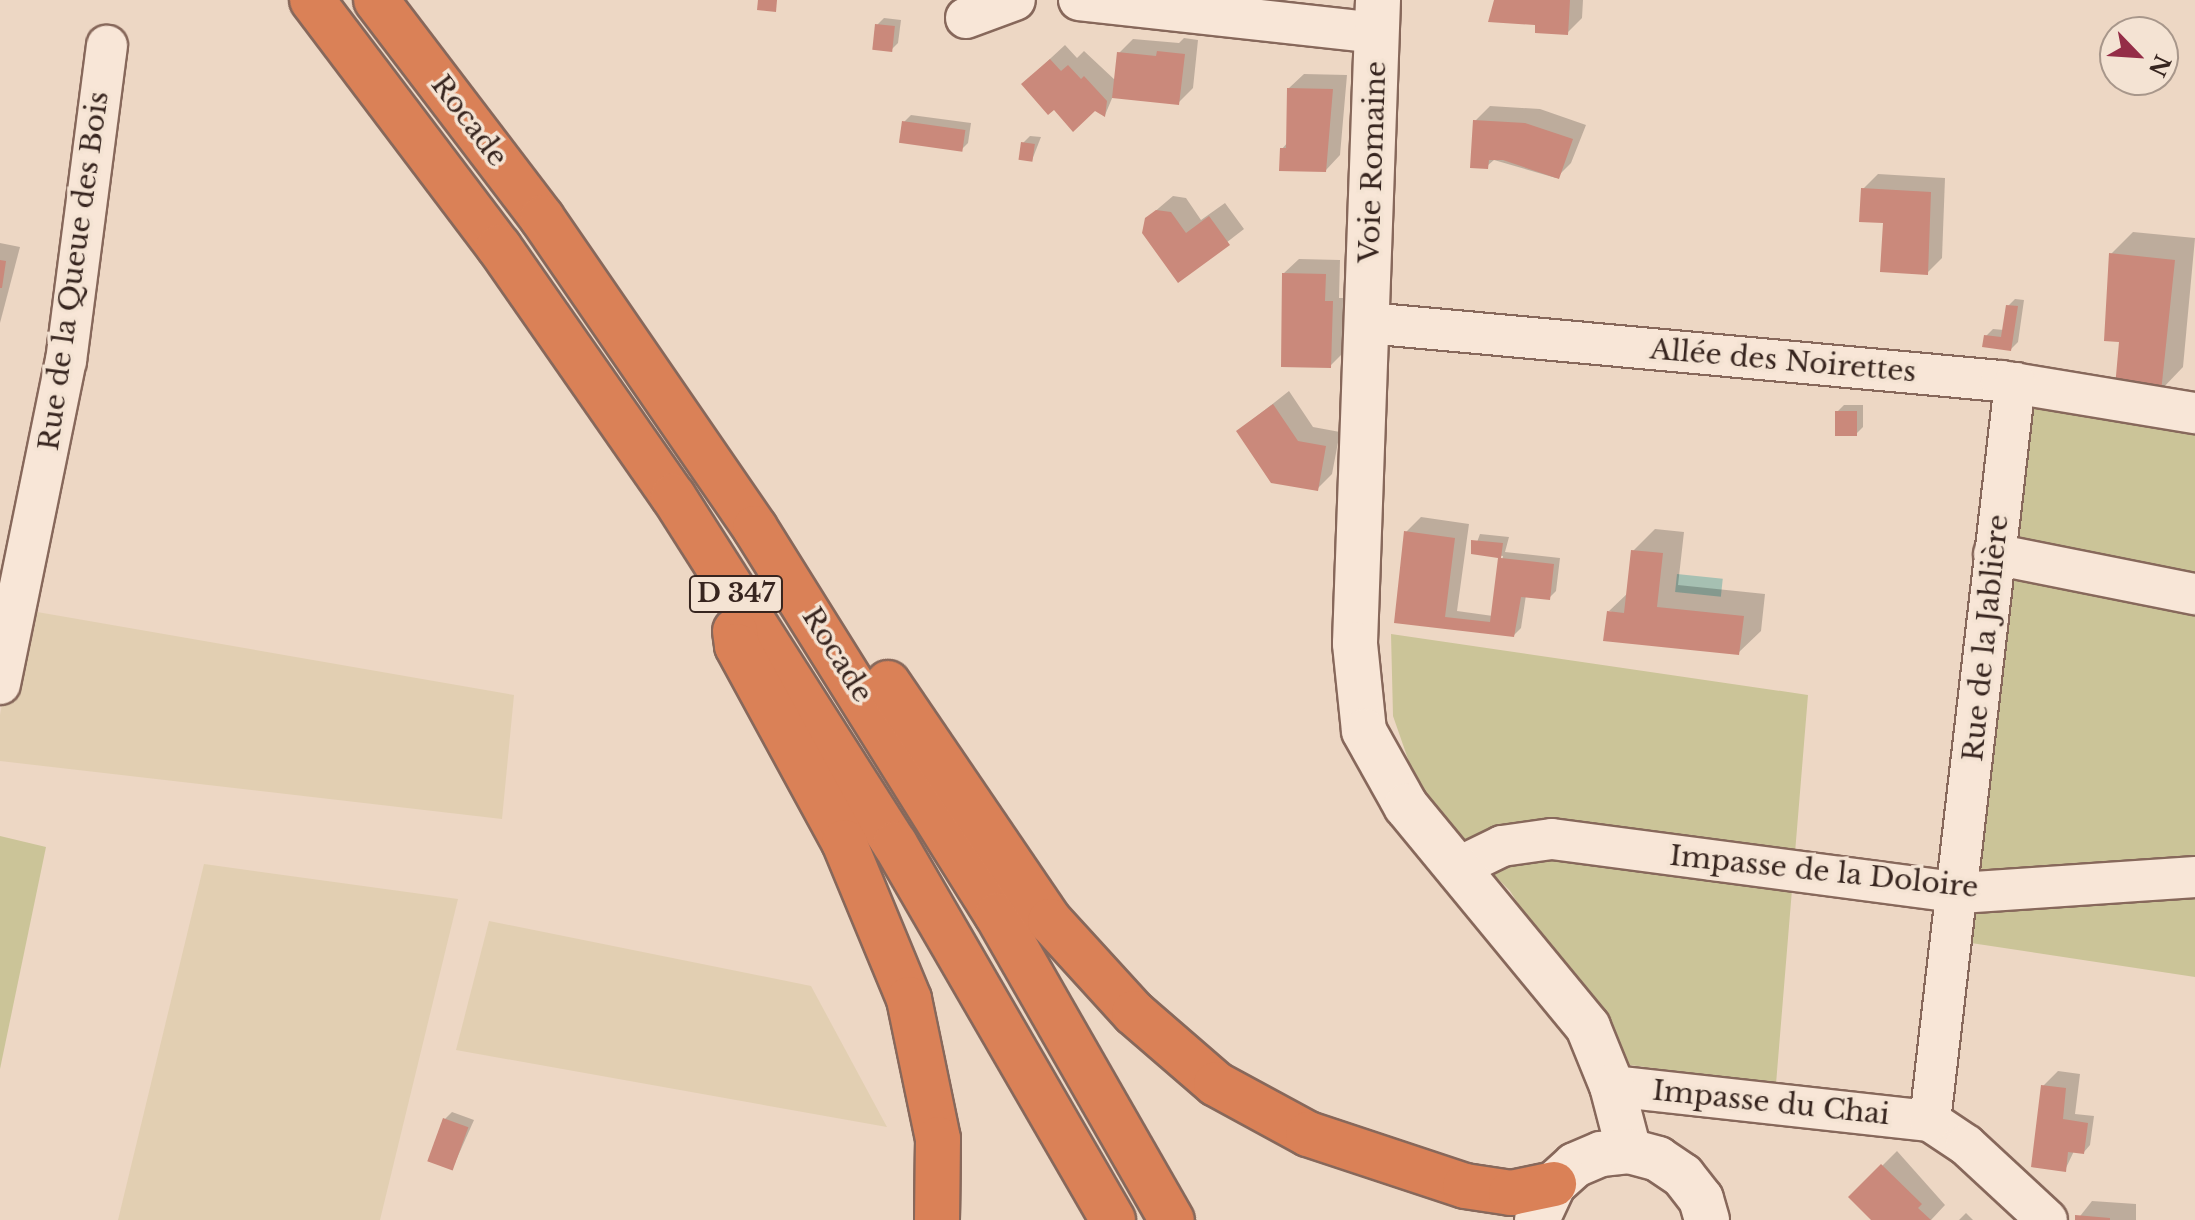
<!DOCTYPE html>
<html>
<head>
<meta charset="utf-8">
<style>
  body { margin:0 }
  #map { position:relative; width:2195px; height:1220px; overflow:hidden; background:#edd7c4; font-family:"Libre Baskerville",serif }
  div>[style] { position:absolute }
  [style*='--x'] { left:calc(var(--x)*1px); top:calc(var(--y)*1px); width:calc(var(--w)*1px); rotate:calc(var(--a)*1deg) }
  .farmland>* { inset:0; background:#e2cfb2 }
  .green>* { inset:0; background:#cbc498 }
  .water>* { inset:0; background:#a6c0b2; transform-origin:0 0 }
  .shadow>* { inset:0; background:#0003 }
  .building>* { inset:0; background:#ca897b; transform-origin:0 0 }
  .roads { filter:drop-shadow(2px 0 #87685b) drop-shadow(-2px 0 #87685b) drop-shadow(0 2px #87685b) drop-shadow(0 -2px #87685b) }
  .street>* { height:40px; margin:-20px; padding:0 20px; transform-origin:20px; border-radius:20px; background:#f8e6d7 }
  .secondary>* { height:44px; margin:-22px; padding:0 22px; transform-origin:22px; border-radius:22px; background:#f8e6d7 }
  .highway>* { height:44px; margin:-22px; padding:0 22px; transform-origin:22px; border-radius:22px; background:#da8157 }
  span { translate:-50% -50%; white-space:nowrap; text-align:center; line-height:1.15; -webkit-text-stroke:7px #f4e3d3; paint-order:stroke }
  .shield-label span { padding:2px 6px; background:#f4e3d3; border:2px solid; border-radius:6px; -webkit-text-stroke-width:0 }
  .shield-label { font-size:26px; color:#37251f; font-weight:700 }
  .street-label { font-size:28px; color:#37251f }
  .north { position:absolute; left:2099px; top:16px; width:80px; height:80px; box-sizing:border-box; background:#f4e3d3; border:2px solid #a8978b; border-radius:50%; rotate:115deg; font-size:22px; font-weight:700; line-height:32px; text-align:center; color:#37251f }
  .north::after { content:''; display:block; margin:auto; width:28px; height:36px; background:#942d47; clip-path:polygon(50% 0,100% 100%,50% 72%,0 100%) }
</style>
</head>
<body>
<div id="map">
  <div class="farmland">
    <i style="clip-path:polygon(20px 609px,514px 695px,502px 819px,0 761px,0 715px)"></i>
    <i style="clip-path:polygon(204px 864px,458px 899px,380px 1220px,118px 1220px)"></i>
    <i style="clip-path:polygon(489px 921px,811px 986px,887px 1127px,456px 1050px)"></i>
  </div>
  <div class="green">
    <i style="clip-path:polygon(1998px 391px,2195px 426px,2195px 977px,1938px 938px)"></i>
    <i style="clip-path:polygon(1391px 634px,1808px 695px,1776px 1084px,1622px 1064px,1510px 891px,1424px 805px,1393px 716px)"></i>
    <i style="clip-path:polygon(0 836px,46px 847px,0 1069px)"></i>
  </div>
  <div class="water">
    <i style="left:1677px;top:574px;width:46px;height:18px;rotate:6deg"></i>
  </div>
  <div class="shadow">
    <i style="clip-path:polygon(1583px 0,1582px 18px,1567px 33px,1537px 23px,1490px 20px,1496px 0)"></i>
    <i style="clip-path:polygon(884px 18px,901px 20px,898px 43px,891px 50px,877px 25px)"></i>
    <i style="clip-path:polygon(1184px 38px,1198px 40px,1193px 88px,1178px 103px,1113px 96px,1105px 115px,1038px 70px,1065px 45px,1077px 58px,1084px 51px,1116px 81px,1119px 53px,1133px 39px,1179px 43px)"></i>
    <i style="clip-path:polygon(1304px 74px,1347px 75px,1340px 155px,1326px 170px,1282px 149px,1288px 142px,1289px 88px)"></i>
    <i style="clip-path:polygon(1490px 106px,1540px 109px,1586px 125px,1571px 163px,1556px 178px,1494px 160px,1487px 166px,1475px 121px)"></i>
    <i style="clip-path:polygon(911px 115px,971px 123px,968px 143px,961px 150px,904px 122px)"></i>
    <i style="clip-path:polygon(1030px 136px,1041px 137px,1032px 160px,1023px 143px)"></i>
    <i style="clip-path:polygon(1878px 174px,1945px 178px,1942px 258px,1927px 273px,1863px 189px)"></i>
    <i style="clip-path:polygon(1173px 196px,1186px 198px,1201px 220px,1225px 203px,1244px 229px,1178px 280px,1146px 219px)"></i>
    <i style="clip-path:polygon(2133px 232px,2195px 238px,2183px 367px,2161px 390px,2122px 341px,2111px 254px)"></i>
    <i style="clip-path:polygon(0 243px,20px 247px,0 323px)"></i>
    <i style="clip-path:polygon(1299px 259px,1340px 260px,1339px 298px,1346px 298px,1345px 351px,1330px 366px,1284px 273px)"></i>
    <i style="clip-path:polygon(2015px 299px,2024px 300px,2018px 342px,2011px 349px,1986px 336px,1993px 329px,2004px 330px,2008px 306px)"></i>
    <i style="clip-path:polygon(1289px 391px,1313px 427px,1340px 432px,1332px 474px,1317px 489px,1238px 431px)"></i>
    <i style="clip-path:polygon(1844px 405px,1863px 405px,1863px 427px,1856px 434px,1837px 412px)"></i>
    <i style="clip-path:polygon(1421px 517px,1469px 524px,1457px 611px,1493px 616px,1503px 556px,1473px 553px,1480px 534px,1509px 537px,1505px 552px,1560px 558px,1556px 591px,1549px 598px,1526px 595px,1521px 628px,1514px 635px,1396px 622px,1406px 532px)"></i>
    <i style="clip-path:polygon(1655px 529px,1684px 532px,1678px 585px,1765px 594px,1761px 631px,1738px 653px,1609px 611px,1629px 592px,1633px 551px)"></i>
    <i style="clip-path:polygon(2058px 1071px,2080px 1074px,2075px 1114px,2094px 1116px,2090px 1145px,2084px 1152px,2074px 1151px,2065px 1170px,2043px 1086px)"></i>
    <i style="clip-path:polygon(452px 1112px,474px 1120px,453px 1167px,445px 1119px)"></i>
    <i style="clip-path:polygon(1897px 1151px,1945px 1205px,1931px 1220px,1872px 1220px,1851px 1197px)"></i>
    <i style="clip-path:polygon(2092px 1201px,2136px 1204px,2136px 1220px,2077px 1220px)"></i>
    <i style="clip-path:polygon(1966px 1213px,1973px 1220px,1959px 1220px)"></i>
  </div>
  <div class="building">
    <i style="clip-path:polygon(758px 0,777px 0,776px 12px,757px 10px)"></i>
    <i style="clip-path:polygon(1494px 0,1570px 0,1568px 35px,1535px 33px,1535px 25px,1488px 22px)"></i>
    <i style="left:875px;top:24px;width:20px;height:26px;rotate:6deg"></i>
    <i style="clip-path:polygon(1157px 51px,1185px 54px,1179px 105px,1112px 98px,1117px 52px,1156px 56px)"></i>
    <i style="clip-path:polygon(1050px 59px,1061px 71px,1068px 65px,1081px 79px,1084px 76px,1107px 101px,1105px 117px,1095px 111px,1073px 132px,1054px 110px,1048px 115px,1021px 84px)"></i>
    <i style="clip-path:polygon(1287px 88px,1333px 89px,1326px 172px,1279px 171px,1280px 148px,1286px 148px)"></i>
    <i style="clip-path:polygon(1473px 120px,1525px 123px,1573px 139px,1559px 179px,1503px 160px,1489px 160px,1488px 169px,1470px 168px)"></i>
    <i style="left:902px;top:121px;width:64px;height:22px;rotate:8deg"></i>
    <i style="left:1021px;top:142px;width:14px;height:18px;rotate:8deg"></i>
    <i style="clip-path:polygon(1861px 188px,1931px 192px,1928px 275px,1880px 272px,1883px 223px,1859px 222px)"></i>
    <i style="clip-path:polygon(1156px 210px,1171px 212px,1186px 233px,1209px 216px,1230px 245px,1178px 283px,1142px 233px,1145px 218px)"></i>
    <i style="clip-path:polygon(2109px 253px,2175px 260px,2161px 392px,2115px 387px,2119px 342px,2104px 341px)"></i>
    <i style="clip-path:polygon(0 260px,6px 261px,2px 288px,0 288px)"></i>
    <i style="clip-path:polygon(1282px 273px,1326px 274px,1325px 301px,1333px 301px,1331px 368px,1281px 367px)"></i>
    <i style="clip-path:polygon(2006px 305px,2018px 306px,2011px 351px,1982px 347px,1984px 335px,2001px 337px)"></i>
    <i style="clip-path:polygon(1273px 404px,1298px 441px,1326px 446px,1318px 491px,1271px 483px,1236px 431px)"></i>
    <i style="left:1835px;top:411px;width:22px;height:25px"></i>
    <i style="clip-path:polygon(1404px 531px,1455px 538px,1445px 617px,1490px 622px,1498px 558px,1471px 554px,1471px 540px,1503px 543px,1501px 558px,1554px 564px,1550px 600px,1521px 597px,1514px 637px,1394px 623px)"></i>
    <i style="clip-path:polygon(1631px 550px,1663px 553px,1657px 607px,1744px 616px,1739px 655px,1603px 641px,1607px 611px,1624px 613px)"></i>
    <i style="clip-path:polygon(2041px 1085px,2066px 1088px,2063px 1119px,2088px 1123px,2084px 1154px,2068px 1152px,2066px 1172px,2031px 1167px)"></i>
    <i style="left:443px;top:1118px;width:27px;height:46px;rotate:20deg"></i>
    <i style="clip-path:polygon(1881px 1164px,1922px 1204px,1918px 1208px,1931px 1220px,1871px 1220px,1848px 1197px)"></i>
    <i style="clip-path:polygon(2075px 1215px,2110px 1218px,2110px 1220px,2075px 1220px)"></i>
  </div>
  <div class="roads">
    <div class="street">
      <i style="--x:1079;--y:0;--w:299;--a:6.3"></i>
      <i style="--x:966;--y:18;--w:52;--a:-20.2"></i>
      <i style="--x:1368;--y:323;--w:636;--a:5.24"></i>
      <i style="--x:2001;--y:381;--w:197;--a:9.4"></i>
      <i style="--x:1994;--y:554;--w:205;--a:11.3"></i>
      <i style="--x:0;--y:684;--w:330;--a:-78.5"></i>
      <i style="--x:66;--y:361;--w:318;--a:-82.6"></i>
      <i style="--x:1459;--y:867;--w:48;--a:-26"></i>
      <i style="--x:1502;--y:846;--w:50;--a:-8"></i>
      <i style="--x:1552;--y:839;--w:412;--a:7.5"></i>
      <i style="--x:1960;--y:893;--w:236;--a:-3.9"></i>
      <i style="--x:1612;--y:1086;--w:320;--a:6.3"></i>
      <i style="--x:1930;--y:1121;--w:43;--a:33.7"></i>
      <i style="--x:1966;--y:1145;--w:110;--a:42.8"></i>
      <i style="--x:1930;--y:1121;--w:743;--a:-83.43"></i>
    </div>
    <div class="secondary">
      <i style="--x:1378;--y:0;--w:644;--a:92.05"></i>
      <i style="--x:1355;--y:644;--w:87;--a:84.1"></i>
      <i style="--x:1364;--y:731;--w:86;--a:60.8"></i>
      <i style="--x:1406;--y:806;--w:286;--a:50.5"></i>
      <i style="--x:1588;--y:1027;--w:64;--a:67.9"></i>
      <i style="--x:1612;--y:1086;--w:67;--a:75.3"></i>
      <i style="--x:1537;--y:1220;--w:40;--a:-65"></i>
      <i style="--x:1554;--y:1184;--w:28;--a:-42"></i>
      <i style="--x:1575;--y:1165;--w:28;--a:-23"></i>
      <i style="--x:1601;--y:1154;--w:28;--a:-6"></i>
      <i style="--x:1629;--y:1151;--w:30;--a:15"></i>
      <i style="--x:1658;--y:1159;--w:30;--a:34"></i>
      <i style="--x:1683;--y:1176;--w:29;--a:52"></i>
      <i style="--x:1701;--y:1199;--w:22;--a:74"></i>
    </div>
    <div class="highway">
      <i style="--x:312;--y:0;--w:310;--a:52.9"></i>
      <i style="--x:499;--y:247;--w:304;--a:55.1"></i>
      <i style="--x:673;--y:496;--w:413;--a:57.5"></i>
      <i style="--x:895;--y:844;--w:435;--a:59.9"></i>
      <i style="--x:376;--y:0;--w:274;--a:52.7"></i>
      <i style="--x:542;--y:218;--w:376;--a:55.5"></i>
      <i style="--x:755;--y:528;--w:456;--a:58"></i>
      <i style="--x:997;--y:915;--w:352;--a:60.2"></i>
      <i style="--x:735;--y:631;--w:15;--a:82"></i>
      <i style="--x:737;--y:646;--w:223;--a:61.4"></i>
      <i style="--x:844;--y:842;--w:170;--a:67.5"></i>
      <i style="--x:909;--y:999;--w:143;--a:78.3"></i>
      <i style="--x:938;--y:1139;--w:81;--a:90.7"></i>
      <i style="--x:888;--y:683;--w:288;--a:55.8"></i>
      <i style="--x:1050;--y:921;--w:125;--a:47.6"></i>
      <i style="--x:1134;--y:1013;--w:108;--a:40.9"></i>
      <i style="--x:1216;--y:1084;--w:105;--a:28.5"></i>
      <i style="--x:1308;--y:1134;--w:165;--a:18.3"></i>
      <i style="--x:1465;--y:1186;--w:47;--a:8.7"></i>
      <i style="--x:1511;--y:1193;--w:44;--a:-11.8"></i>
    </div>
  </div>
  <div class="shield-label">
    <span style="left:736px;top:594px">D 347</span>
  </div>
  <div class="street-label">
    <span style="left:469px;top:121px;rotate:53deg">Rocade</span>
    <span style="left:1373px;top:162px;rotate:-88deg">Voie Romaine</span>
    <span style="left:74px;top:271px;rotate:-82deg">Rue de la Queue des Bois</span>
    <span style="left:1783px;top:361px;rotate:5deg">Allée des Noirettes</span>
    <span style="left:1986px;top:638px;rotate:-84deg">Rue de la Jablière</span>
    <span style="left:837px;top:655px;rotate:58deg">Rocade</span>
    <span style="left:1824px;top:872px;rotate:6deg">Impasse de la Doloire</span>
    <span style="left:1771px;top:1103px;rotate:6deg">Impasse du Chai</span>
  </div>
  <div class="north">N</div>
</div>
</body>
</html>
